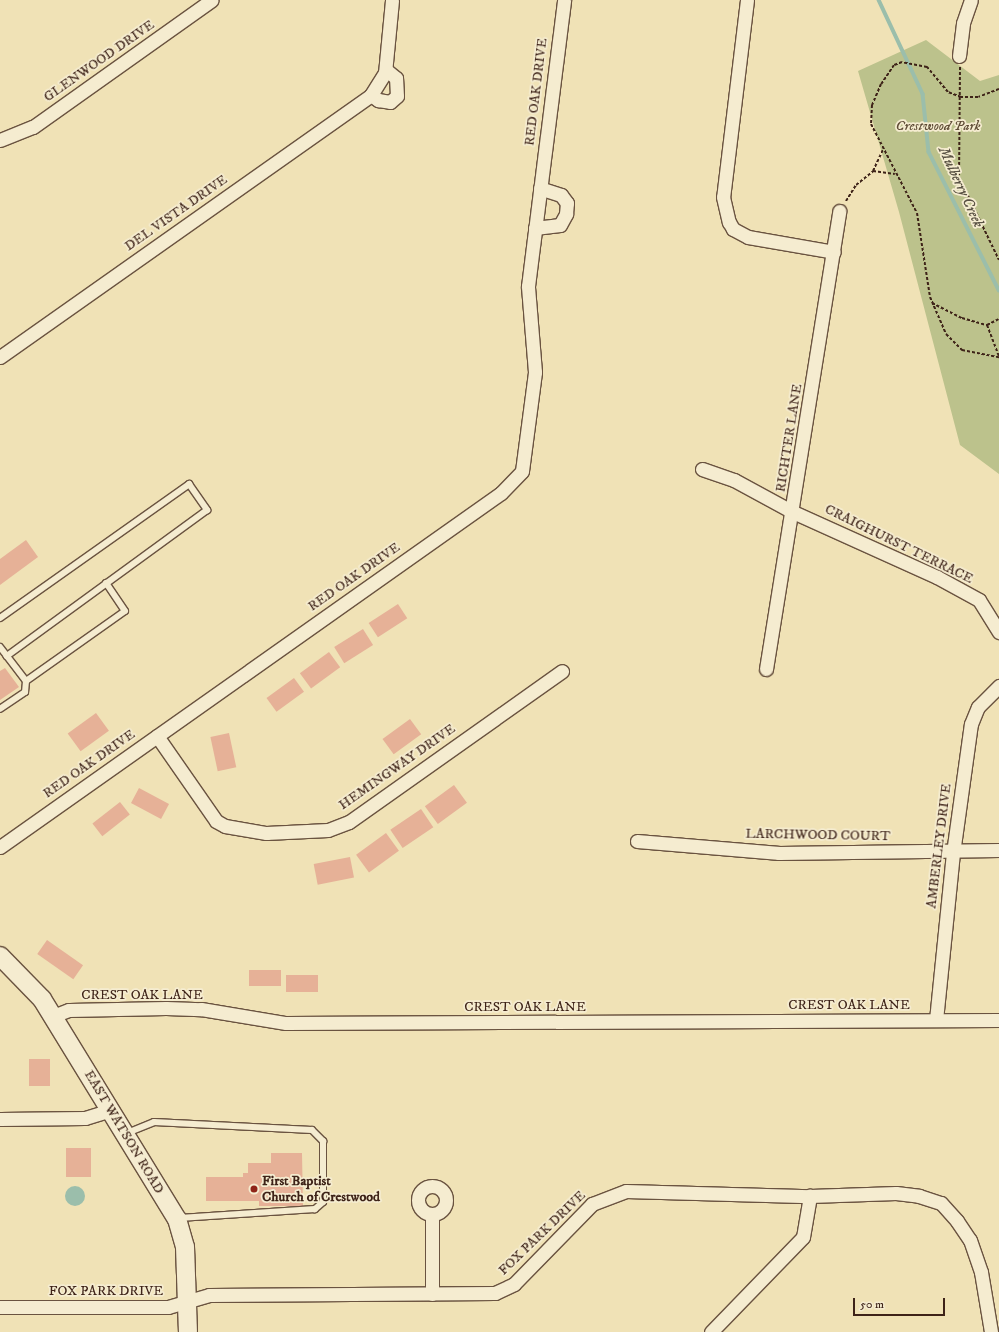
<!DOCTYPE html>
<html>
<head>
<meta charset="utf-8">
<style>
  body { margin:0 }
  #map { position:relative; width:999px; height:1332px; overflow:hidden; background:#f0e2b6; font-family:"IM FELL DW Pica",serif }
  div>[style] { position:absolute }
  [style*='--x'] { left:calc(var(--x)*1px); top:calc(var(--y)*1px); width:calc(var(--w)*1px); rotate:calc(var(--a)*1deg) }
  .green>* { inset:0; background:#bcc28c }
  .water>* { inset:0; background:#9bbeab }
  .round { border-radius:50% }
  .stream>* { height:3.5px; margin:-1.75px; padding:0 1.75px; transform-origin:1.75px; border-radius:1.75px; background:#9bbeab }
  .building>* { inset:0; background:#e6b197; transform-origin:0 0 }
  .path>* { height:2px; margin-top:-1px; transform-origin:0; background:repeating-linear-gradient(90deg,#3e2318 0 3px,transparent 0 5px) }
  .roads { filter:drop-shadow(1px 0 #6a5340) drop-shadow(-1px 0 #6a5340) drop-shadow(0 1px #6a5340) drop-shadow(0 -1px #6a5340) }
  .lane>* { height:6px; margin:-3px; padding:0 3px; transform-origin:3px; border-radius:3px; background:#f5ecd0 }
  .street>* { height:13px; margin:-6.5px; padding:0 6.5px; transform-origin:6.5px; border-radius:6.5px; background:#f5ecd0 }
  .street>.ring { margin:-6.5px; padding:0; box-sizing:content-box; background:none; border:13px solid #f5ecd0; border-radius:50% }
  .secondary>* { height:18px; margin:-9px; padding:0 9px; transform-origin:9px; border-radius:9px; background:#f5ecd0 }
  .dots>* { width:11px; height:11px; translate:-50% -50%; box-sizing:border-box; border:2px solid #f5ecd0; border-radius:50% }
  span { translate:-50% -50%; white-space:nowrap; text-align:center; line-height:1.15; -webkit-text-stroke:3.5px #f5ecd0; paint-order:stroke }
  .street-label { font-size:14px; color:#3e2318 }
  .park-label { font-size:14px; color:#5e4b35; font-style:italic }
  .poi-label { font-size:14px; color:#3e2318; font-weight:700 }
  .left { translate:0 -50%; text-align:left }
  .water-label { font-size:15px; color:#5a5244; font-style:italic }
  .scale { position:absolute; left:853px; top:1298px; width:92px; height:18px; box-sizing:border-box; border:2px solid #3e2318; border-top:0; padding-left:5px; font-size:12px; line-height:14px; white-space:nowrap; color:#3e2318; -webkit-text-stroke:3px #f5ecd0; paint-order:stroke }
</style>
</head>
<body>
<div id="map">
  <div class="green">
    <i style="clip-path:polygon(926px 40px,980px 81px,999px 75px,999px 474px,960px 445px,899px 212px,858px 71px)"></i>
  </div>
  <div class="water">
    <i class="round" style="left:65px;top:1186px;width:20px;height:20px"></i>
  </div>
  <div class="stream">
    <i style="--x:879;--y:0;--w:104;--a:64.9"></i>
    <i style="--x:923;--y:94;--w:58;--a:84.1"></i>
    <i style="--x:929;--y:152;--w:155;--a:63.1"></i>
  </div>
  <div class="building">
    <i style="clip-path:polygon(26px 540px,38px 557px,0 585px,0 559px)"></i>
    <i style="left:398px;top:604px;width:17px;height:35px;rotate:57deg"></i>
    <i style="left:363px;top:629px;width:19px;height:34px;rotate:58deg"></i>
    <i style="left:329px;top:652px;width:19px;height:36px;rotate:54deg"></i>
    <i style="clip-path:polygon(5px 668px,19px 687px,0 700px,0 671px)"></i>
    <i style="left:294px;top:678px;width:17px;height:34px;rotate:54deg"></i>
    <i style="left:96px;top:713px;width:22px;height:35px;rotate:54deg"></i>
    <i style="left:410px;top:719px;width:19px;height:34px;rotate:54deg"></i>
    <i style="left:229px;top:733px;width:35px;height:19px;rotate:78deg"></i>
    <i style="left:454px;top:785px;width:22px;height:36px;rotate:54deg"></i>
    <i style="left:139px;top:788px;width:34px;height:17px;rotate:28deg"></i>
    <i style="left:120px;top:802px;width:16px;height:35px;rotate:52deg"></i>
    <i style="left:421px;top:809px;width:22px;height:37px;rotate:56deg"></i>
    <i style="left:386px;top:833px;width:22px;height:37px;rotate:54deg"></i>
    <i style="left:350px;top:857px;width:21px;height:37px;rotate:79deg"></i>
    <i style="left:47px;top:940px;width:44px;height:17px;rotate:35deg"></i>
    <i style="left:249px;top:970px;width:32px;height:16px"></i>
    <i style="left:286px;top:975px;width:32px;height:17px"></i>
    <i style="left:29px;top:1059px;width:21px;height:27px"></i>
    <i style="left:66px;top:1148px;width:25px;height:29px"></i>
    <i style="clip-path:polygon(271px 1153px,302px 1153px,303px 1206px,259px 1206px,259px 1201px,206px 1201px,206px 1177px,243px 1177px,243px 1173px,248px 1173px,248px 1163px,271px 1163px)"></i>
  </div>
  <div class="path">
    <i style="--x:960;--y:67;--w:110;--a:90.5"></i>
    <i style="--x:959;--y:177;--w:92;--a:64.3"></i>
    <i style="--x:999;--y:89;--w:22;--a:159"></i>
    <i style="--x:978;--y:97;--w:17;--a:180"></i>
    <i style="--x:961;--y:97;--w:14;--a:-159"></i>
    <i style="--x:948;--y:92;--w:33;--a:-130"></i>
    <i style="--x:927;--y:67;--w:25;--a:-169"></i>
    <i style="--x:902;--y:62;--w:9;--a:159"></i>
    <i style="--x:894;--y:65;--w:23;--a:124"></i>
    <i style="--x:881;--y:84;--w:23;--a:113"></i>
    <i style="--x:872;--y:105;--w:19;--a:93"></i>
    <i style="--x:871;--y:124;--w:100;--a:62.7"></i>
    <i style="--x:917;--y:213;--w:85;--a:81.2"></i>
    <i style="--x:930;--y:297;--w:40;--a:66.6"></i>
    <i style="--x:946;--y:334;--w:23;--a:45"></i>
    <i style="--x:962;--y:350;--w:38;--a:11"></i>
    <i style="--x:873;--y:171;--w:23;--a:-65"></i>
    <i style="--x:846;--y:201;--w:19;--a:-58"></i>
    <i style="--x:856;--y:185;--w:22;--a:-39"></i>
    <i style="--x:873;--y:171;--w:22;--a:8"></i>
    <i style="--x:932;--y:303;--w:34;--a:27"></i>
    <i style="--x:962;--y:318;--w:26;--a:16"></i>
    <i style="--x:987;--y:325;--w:33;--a:69"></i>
    <i style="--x:987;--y:325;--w:13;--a:-27"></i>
  </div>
  <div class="roads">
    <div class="lane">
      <i style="--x:0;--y:618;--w:232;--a:-35.3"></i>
      <i style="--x:189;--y:484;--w:32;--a:55"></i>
      <i style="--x:207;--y:510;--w:248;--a:143.9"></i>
      <i style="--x:0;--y:647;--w:43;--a:52.6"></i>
      <i style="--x:26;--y:681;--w:11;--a:95"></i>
      <i style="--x:25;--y:692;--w:30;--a:146"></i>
      <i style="--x:26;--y:681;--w:121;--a:-35.3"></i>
      <i style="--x:125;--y:611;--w:34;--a:-124"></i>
      <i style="--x:127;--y:1133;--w:29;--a:-22"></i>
      <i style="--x:154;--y:1122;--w:158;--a:2.9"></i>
      <i style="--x:312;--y:1130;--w:16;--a:45"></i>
      <i style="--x:323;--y:1141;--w:61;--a:90"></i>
      <i style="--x:323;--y:1202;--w:11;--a:139"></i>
      <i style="--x:315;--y:1209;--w:136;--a:176.2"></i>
    </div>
    <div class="street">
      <i style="--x:747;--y:0;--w:198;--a:96.9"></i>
      <i style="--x:723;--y:197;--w:26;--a:77"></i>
      <i style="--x:729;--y:222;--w:8;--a:60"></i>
      <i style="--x:733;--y:229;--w:17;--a:28"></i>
      <i style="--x:748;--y:237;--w:87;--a:9.9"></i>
      <i style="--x:959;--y:56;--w:33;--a:-83"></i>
      <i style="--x:963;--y:23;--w:24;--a:-71"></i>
      <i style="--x:371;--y:95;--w:9;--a:36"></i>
      <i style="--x:378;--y:100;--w:12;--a:9"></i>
      <i style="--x:390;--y:102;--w:9;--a:-41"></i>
      <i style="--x:397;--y:96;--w:18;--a:-93"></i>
      <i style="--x:396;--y:78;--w:13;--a:-141"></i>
      <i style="--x:0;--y:140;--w:35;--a:-22"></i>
      <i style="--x:33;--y:127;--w:219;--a:-35.4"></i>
      <i style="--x:535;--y:228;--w:25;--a:-7"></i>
      <i style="--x:560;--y:225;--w:13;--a:-61"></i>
      <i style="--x:566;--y:214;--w:11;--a:-85"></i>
      <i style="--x:567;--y:203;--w:10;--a:-127"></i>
      <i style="--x:561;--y:195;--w:22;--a:-162"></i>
      <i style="--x:0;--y:357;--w:454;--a:-35.2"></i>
      <i style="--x:371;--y:95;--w:26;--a:-58"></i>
      <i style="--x:385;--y:73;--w:73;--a:-84.5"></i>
      <i style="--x:702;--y:469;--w:34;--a:19"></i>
      <i style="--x:734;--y:480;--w:67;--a:28.5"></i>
      <i style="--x:793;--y:512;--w:158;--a:24.3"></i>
      <i style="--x:937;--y:577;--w:48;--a:28.7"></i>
      <i style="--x:979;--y:600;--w:38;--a:58"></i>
      <i style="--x:766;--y:669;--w:464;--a:-80.9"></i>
      <i style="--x:157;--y:736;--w:103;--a:55.2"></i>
      <i style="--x:216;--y:821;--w:10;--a:29"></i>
      <i style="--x:225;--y:826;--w:42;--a:9.7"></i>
      <i style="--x:266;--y:833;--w:62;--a:-2.8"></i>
      <i style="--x:328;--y:830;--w:22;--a:-21"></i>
      <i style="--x:349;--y:822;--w:261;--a:-35.3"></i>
      <i style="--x:637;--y:841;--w:143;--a:4.8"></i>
      <i style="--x:779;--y:853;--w:220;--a:-0.8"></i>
      <i style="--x:0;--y:847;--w:613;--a:-35.24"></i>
      <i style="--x:501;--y:493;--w:30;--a:-46"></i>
      <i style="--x:522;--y:471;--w:100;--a:-82.5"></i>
      <i style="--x:535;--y:372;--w:86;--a:-94.7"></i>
      <i style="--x:528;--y:286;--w:288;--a:-82.8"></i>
      <i style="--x:53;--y:1016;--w:17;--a:-21"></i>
      <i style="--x:69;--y:1010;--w:97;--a:-1.2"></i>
      <i style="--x:166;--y:1008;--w:35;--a:2"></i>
      <i style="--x:201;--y:1009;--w:86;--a:9.4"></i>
      <i style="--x:286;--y:1023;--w:713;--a:-0.24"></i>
      <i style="--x:936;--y:1020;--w:168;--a:-84.2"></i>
      <i style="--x:953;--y:853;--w:130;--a:-82.1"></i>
      <i style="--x:971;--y:724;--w:18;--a:-68"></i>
      <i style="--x:978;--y:707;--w:30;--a:-45"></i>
      <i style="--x:0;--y:1119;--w:85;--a:-0.7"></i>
      <i style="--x:85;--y:1118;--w:28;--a:-17"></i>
      <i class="ring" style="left:418px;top:1186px;width:15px;height:15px"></i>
      <i style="--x:432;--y:1294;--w:80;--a:-90"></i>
      <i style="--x:0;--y:1307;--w:168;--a:0"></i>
      <i style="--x:168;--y:1307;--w:43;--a:-16.3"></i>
      <i style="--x:209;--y:1295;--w:286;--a:-0.4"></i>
      <i style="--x:495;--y:1293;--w:21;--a:-25"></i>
      <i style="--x:514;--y:1284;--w:112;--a:-45.7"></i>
      <i style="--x:592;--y:1204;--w:36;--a:-21"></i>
      <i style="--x:626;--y:1191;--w:184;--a:1.6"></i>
      <i style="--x:810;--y:1196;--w:86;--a:-2"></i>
      <i style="--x:896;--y:1193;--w:23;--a:7"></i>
      <i style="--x:919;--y:1196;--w:23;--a:18"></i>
      <i style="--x:941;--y:1203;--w:24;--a:48"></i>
      <i style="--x:957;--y:1221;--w:23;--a:56"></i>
      <i style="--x:970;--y:1240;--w:34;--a:71"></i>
      <i style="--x:981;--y:1272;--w:61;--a:80.5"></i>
      <i style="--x:711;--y:1332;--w:132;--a:-45.9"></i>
      <i style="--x:803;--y:1237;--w:42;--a:-80.3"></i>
    </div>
    <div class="secondary">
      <i style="--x:0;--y:956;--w:60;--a:45.7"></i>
      <i style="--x:42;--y:999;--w:258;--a:58.5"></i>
      <i style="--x:177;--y:1219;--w:29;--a:74"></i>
      <i style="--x:185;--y:1247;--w:85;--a:88"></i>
    </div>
  </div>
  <div class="dots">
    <i style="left:254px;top:1189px;background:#8f2418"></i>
  </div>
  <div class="street-label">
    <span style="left:99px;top:61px;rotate:-35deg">GLENWOOD DRIVE</span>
    <span style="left:536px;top:92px;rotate:-83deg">RED OAK DRIVE</span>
    <span style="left:176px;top:213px;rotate:-35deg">DEL VISTA DRIVE</span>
    <span style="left:789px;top:438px;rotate:-81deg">RICHTER LANE</span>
    <span style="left:899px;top:544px;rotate:26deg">CRAIGHURST TERRACE</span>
    <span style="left:354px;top:577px;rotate:-35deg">RED OAK DRIVE</span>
    <span style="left:89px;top:764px;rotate:-35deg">RED OAK DRIVE</span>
    <span style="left:397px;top:767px;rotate:-35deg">HEMINGWAY DRIVE</span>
    <span style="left:818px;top:835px;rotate:1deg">LARCHWOOD COURT</span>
    <span style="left:939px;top:846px;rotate:-83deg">AMBERLEY DRIVE</span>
    <span style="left:142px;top:995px">CREST OAK LANE</span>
    <span style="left:849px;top:1005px">CREST OAK LANE</span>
    <span style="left:525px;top:1007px">CREST OAK LANE</span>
    <span style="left:124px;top:1132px;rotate:59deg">EAST WATSON ROAD</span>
    <span style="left:542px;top:1233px;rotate:-44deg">FOX PARK DRIVE</span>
    <span style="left:106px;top:1291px">FOX PARK DRIVE</span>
  </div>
  <div class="park-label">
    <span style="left:938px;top:126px">Crestwood Park</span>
  </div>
  <div class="poi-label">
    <span class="left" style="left:262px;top:1189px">First Baptist<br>Church of Crestwood</span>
  </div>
  <div class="water-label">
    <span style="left:961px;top:187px;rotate:65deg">Mulberry Creek</span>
  </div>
  <div class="scale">50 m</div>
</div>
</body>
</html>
